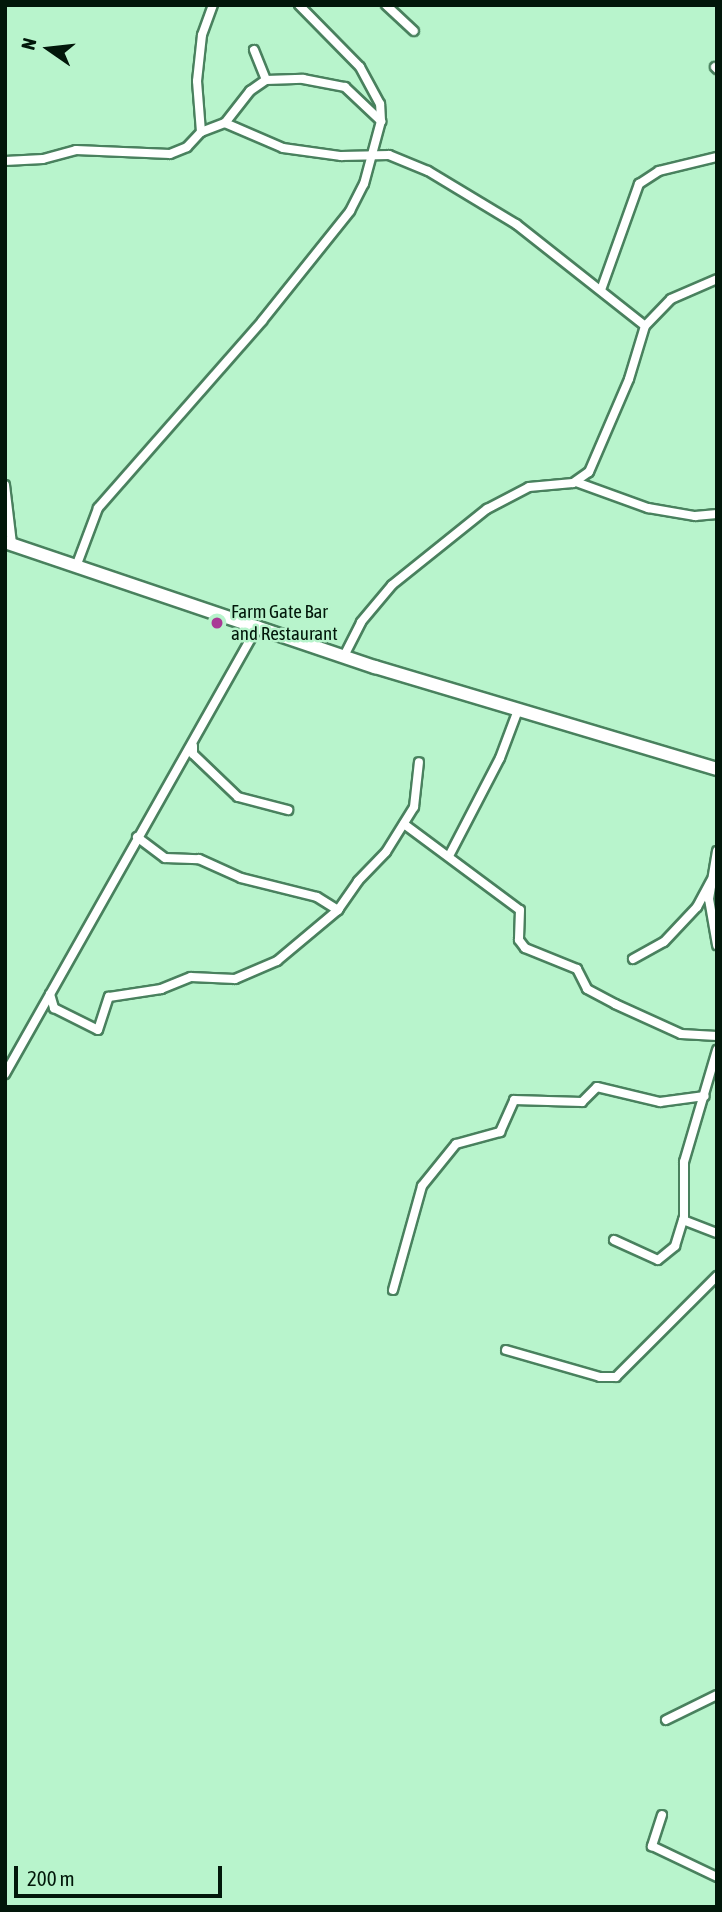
<!DOCTYPE html>
<html>
<head>
<meta charset="utf-8">
<style>
  body { margin:0 }
  #map { position:relative; width:722px; height:1912px; overflow:hidden; background:#b8f4cc; font-family:"Asap Condensed",sans-serif }
  div>[style] { position:absolute }
  [style*='--x'] { left:calc(var(--x)*1px); top:calc(var(--y)*1px); width:calc(var(--w)*1px); rotate:calc(var(--a)*1deg) }
  .roads { filter:drop-shadow(2px 0 #49815e) drop-shadow(-2px 0 #49815e) drop-shadow(0 2px #49815e) drop-shadow(0 -2px #49815e) }
  .street>* { height:8px; margin:-4px; padding:0 4px; transform-origin:4px; border-radius:4px; background:#fff }
  .secondary>* { height:12px; margin:-6px; padding:0 6px; transform-origin:6px; border-radius:6px; background:#fff }
  .dots>* { width:19px; height:19px; translate:-50% -50%; box-sizing:border-box; border:4px solid #b8f4cc; border-radius:50% }
  span { translate:-50% -50%; white-space:nowrap; text-align:center; line-height:1.15; -webkit-text-stroke:5px #b8f4cc; paint-order:stroke }
  .poi-label { font-size:19px; color:#02170a }
  .left { translate:0 -50%; text-align:left }
  .frame { position:absolute; inset:0; border:7px solid #02170a; pointer-events:none }
  .north { position:absolute; left:14px; top:14px; width:70px; height:70px; -webkit-text-stroke:5px #b8f4cc; paint-order:stroke; rotate:284deg; font-size:19px; font-weight:700; line-height:28px; text-align:center; color:#02170a }
  .north::after { content:''; display:block; margin:auto; width:24px; height:32px; background:#02170a; clip-path:polygon(50% 0,100% 100%,50% 72%,0 100%) }
  .scale { position:absolute; left:14px; top:1866px; width:208px; height:32px; box-sizing:border-box; border:4px solid #02170a; border-top:0; padding-left:9px; font-size:21px; line-height:24px; white-space:nowrap; color:#02170a; -webkit-text-stroke:5px #b8f4cc; paint-order:stroke }
</style>
</head>
<body>
<div id="map">
  <div class="roads">
    <div class="street">
      <i style="--x:386;--y:5;--w:38;--a:43"></i>
      <i style="--x:254;--y:50;--w:32;--a:68"></i>
      <i style="--x:266;--y:80;--w:37;--a:-2"></i>
      <i style="--x:303;--y:79;--w:43;--a:10.8"></i>
      <i style="--x:345;--y:87;--w:50;--a:43.4"></i>
      <i style="--x:715;--y:67;--w:3;--a:45"></i>
      <i style="--x:225;--y:123;--w:41;--a:-52"></i>
      <i style="--x:250;--y:91;--w:19;--a:-35"></i>
      <i style="--x:201;--y:132;--w:51;--a:-94.5"></i>
      <i style="--x:197;--y:81;--w:46;--a:-83.8"></i>
      <i style="--x:202;--y:35;--w:32;--a:-70"></i>
      <i style="--x:5;--y:161;--w:38;--a:-3"></i>
      <i style="--x:43;--y:159;--w:34;--a:-15"></i>
      <i style="--x:76;--y:150;--w:94;--a:2.4"></i>
      <i style="--x:170;--y:154;--w:18;--a:-22"></i>
      <i style="--x:187;--y:147;--w:21;--a:-47"></i>
      <i style="--x:201;--y:132;--w:26;--a:-21"></i>
      <i style="--x:225;--y:123;--w:63;--a:23.3"></i>
      <i style="--x:283;--y:148;--w:59;--a:7.9"></i>
      <i style="--x:341;--y:156;--w:48;--a:-1.2"></i>
      <i style="--x:389;--y:155;--w:42;--a:22.3"></i>
      <i style="--x:428;--y:171;--w:103;--a:31.1"></i>
      <i style="--x:516;--y:224;--w:164;--a:38.3"></i>
      <i style="--x:601;--y:290;--w:113;--a:-70.3"></i>
      <i style="--x:639;--y:184;--w:24;--a:-33"></i>
      <i style="--x:659;--y:171;--w:60;--a:-13.6"></i>
      <i style="--x:576;--y:482;--w:77;--a:19.9"></i>
      <i style="--x:648;--y:508;--w:48;--a:9.7"></i>
      <i style="--x:695;--y:516;--w:22;--a:-5"></i>
      <i style="--x:5;--y:485;--w:59;--a:83.2"></i>
      <i style="--x:77;--y:564;--w:60;--a:-69.4"></i>
      <i style="--x:98;--y:508;--w:249;--a:-48.7"></i>
      <i style="--x:262;--y:321;--w:141;--a:-51.3"></i>
      <i style="--x:350;--y:211;--w:30;--a:-63"></i>
      <i style="--x:364;--y:184;--w:65;--a:-74.9"></i>
      <i style="--x:381;--y:121;--w:17;--a:-93"></i>
      <i style="--x:380;--y:104;--w:42;--a:-118.4"></i>
      <i style="--x:360;--y:67;--w:87;--a:-134.5"></i>
      <i style="--x:344;--y:656;--w:38;--a:-63"></i>
      <i style="--x:361;--y:622;--w:48;--a:-50"></i>
      <i style="--x:392;--y:585;--w:122;--a:-38.7"></i>
      <i style="--x:487;--y:509;--w:47;--a:-27.6"></i>
      <i style="--x:529;--y:487;--w:44;--a:-5.2"></i>
      <i style="--x:573;--y:483;--w:19;--a:-35"></i>
      <i style="--x:589;--y:472;--w:101;--a:-66.7"></i>
      <i style="--x:629;--y:379;--w:55;--a:-73.2"></i>
      <i style="--x:645;--y:326;--w:37;--a:-46"></i>
      <i style="--x:671;--y:299;--w:50;--a:-23.5"></i>
      <i style="--x:193;--y:746;--w:8;--a:90"></i>
      <i style="--x:193;--y:754;--w:62;--a:43.7"></i>
      <i style="--x:238;--y:797;--w:52;--a:14.6"></i>
      <i style="--x:404;--y:824;--w:144;--a:36.6"></i>
      <i style="--x:520;--y:910;--w:30;--a:92"></i>
      <i style="--x:519;--y:940;--w:10;--a:53"></i>
      <i style="--x:525;--y:948;--w:56;--a:22"></i>
      <i style="--x:577;--y:969;--w:22;--a:63"></i>
      <i style="--x:587;--y:989;--w:32;--a:28"></i>
      <i style="--x:615;--y:1004;--w:72;--a:24.4"></i>
      <i style="--x:681;--y:1034;--w:36;--a:3"></i>
      <i style="--x:137;--y:837;--w:35;--a:37"></i>
      <i style="--x:165;--y:858;--w:34;--a:2"></i>
      <i style="--x:199;--y:859;--w:46;--a:24.3"></i>
      <i style="--x:241;--y:878;--w:78;--a:14"></i>
      <i style="--x:317;--y:897;--w:25;--a:32"></i>
      <i style="--x:717;--y:851;--w:49;--a:99.5"></i>
      <i style="--x:709;--y:899;--w:47;--a:80.1"></i>
      <i style="--x:449;--y:856;--w:110;--a:-62.5"></i>
      <i style="--x:500;--y:758;--w:51;--a:-69.4"></i>
      <i style="--x:633;--y:959;--w:35;--a:-29"></i>
      <i style="--x:664;--y:942;--w:48;--a:-46.7"></i>
      <i style="--x:697;--y:907;--w:30;--a:-62"></i>
      <i style="--x:50;--y:994;--w:15;--a:74"></i>
      <i style="--x:54;--y:1008;--w:49;--a:26.6"></i>
      <i style="--x:98;--y:1030;--w:35;--a:-72"></i>
      <i style="--x:109;--y:997;--w:53;--a:-8.7"></i>
      <i style="--x:161;--y:989;--w:32;--a:-22"></i>
      <i style="--x:191;--y:977;--w:44;--a:2.6"></i>
      <i style="--x:235;--y:979;--w:46;--a:-23.2"></i>
      <i style="--x:277;--y:961;--w:80;--a:-39.9"></i>
      <i style="--x:338;--y:910;--w:35;--a:-55"></i>
      <i style="--x:358;--y:881;--w:40;--a:-46"></i>
      <i style="--x:386;--y:852;--w:53;--a:-58.1"></i>
      <i style="--x:414;--y:807;--w:45;--a:-83.7"></i>
      <i style="--x:5;--y:1074;--w:515;--a:-60.55"></i>
      <i style="--x:683;--y:1220;--w:36;--a:21"></i>
      <i style="--x:614;--y:1240;--w:48;--a:24.4"></i>
      <i style="--x:658;--y:1260;--w:22;--a:-39"></i>
      <i style="--x:675;--y:1246;--w:30;--a:-73"></i>
      <i style="--x:684;--y:1217;--w:55;--a:-90"></i>
      <i style="--x:684;--y:1162;--w:117;--a:-73.6"></i>
      <i style="--x:393;--y:1290;--w:108;--a:-74.4"></i>
      <i style="--x:422;--y:1186;--w:54;--a:-51"></i>
      <i style="--x:456;--y:1144;--w:46;--a:-15.3"></i>
      <i style="--x:500;--y:1132;--w:35;--a:-66"></i>
      <i style="--x:514;--y:1100;--w:68;--a:1.7"></i>
      <i style="--x:582;--y:1102;--w:21;--a:-45"></i>
      <i style="--x:597;--y:1087;--w:65;--a:13.4"></i>
      <i style="--x:660;--y:1102;--w:45;--a:-7.6"></i>
      <i style="--x:506;--y:1350;--w:98;--a:16"></i>
      <i style="--x:600;--y:1377;--w:16;--a:0"></i>
      <i style="--x:616;--y:1377;--w:143;--a:-45"></i>
      <i style="--x:666;--y:1720;--w:57;--a:-26.1"></i>
      <i style="--x:662;--y:1815;--w:33;--a:108"></i>
      <i style="--x:652;--y:1846;--w:72;--a:25.5"></i>
    </div>
    <div class="secondary">
      <i style="--x:5;--y:542;--w:391;--a:18.7"></i>
      <i style="--x:375;--y:667;--w:357;--a:16.6"></i>
    </div>
  </div>
  <div class="dots">
    <i style="left:217px;top:623px;background:#a93996"></i>
  </div>
  <div class="poi-label">
    <span class="left" style="left:231px;top:623px">Farm Gate Bar<br>and Restaurant</span>
  </div>
  <div class="frame"></div>
  <div class="north">N</div>
  <div class="scale">200 m</div>
</div>
</body>
</html>
